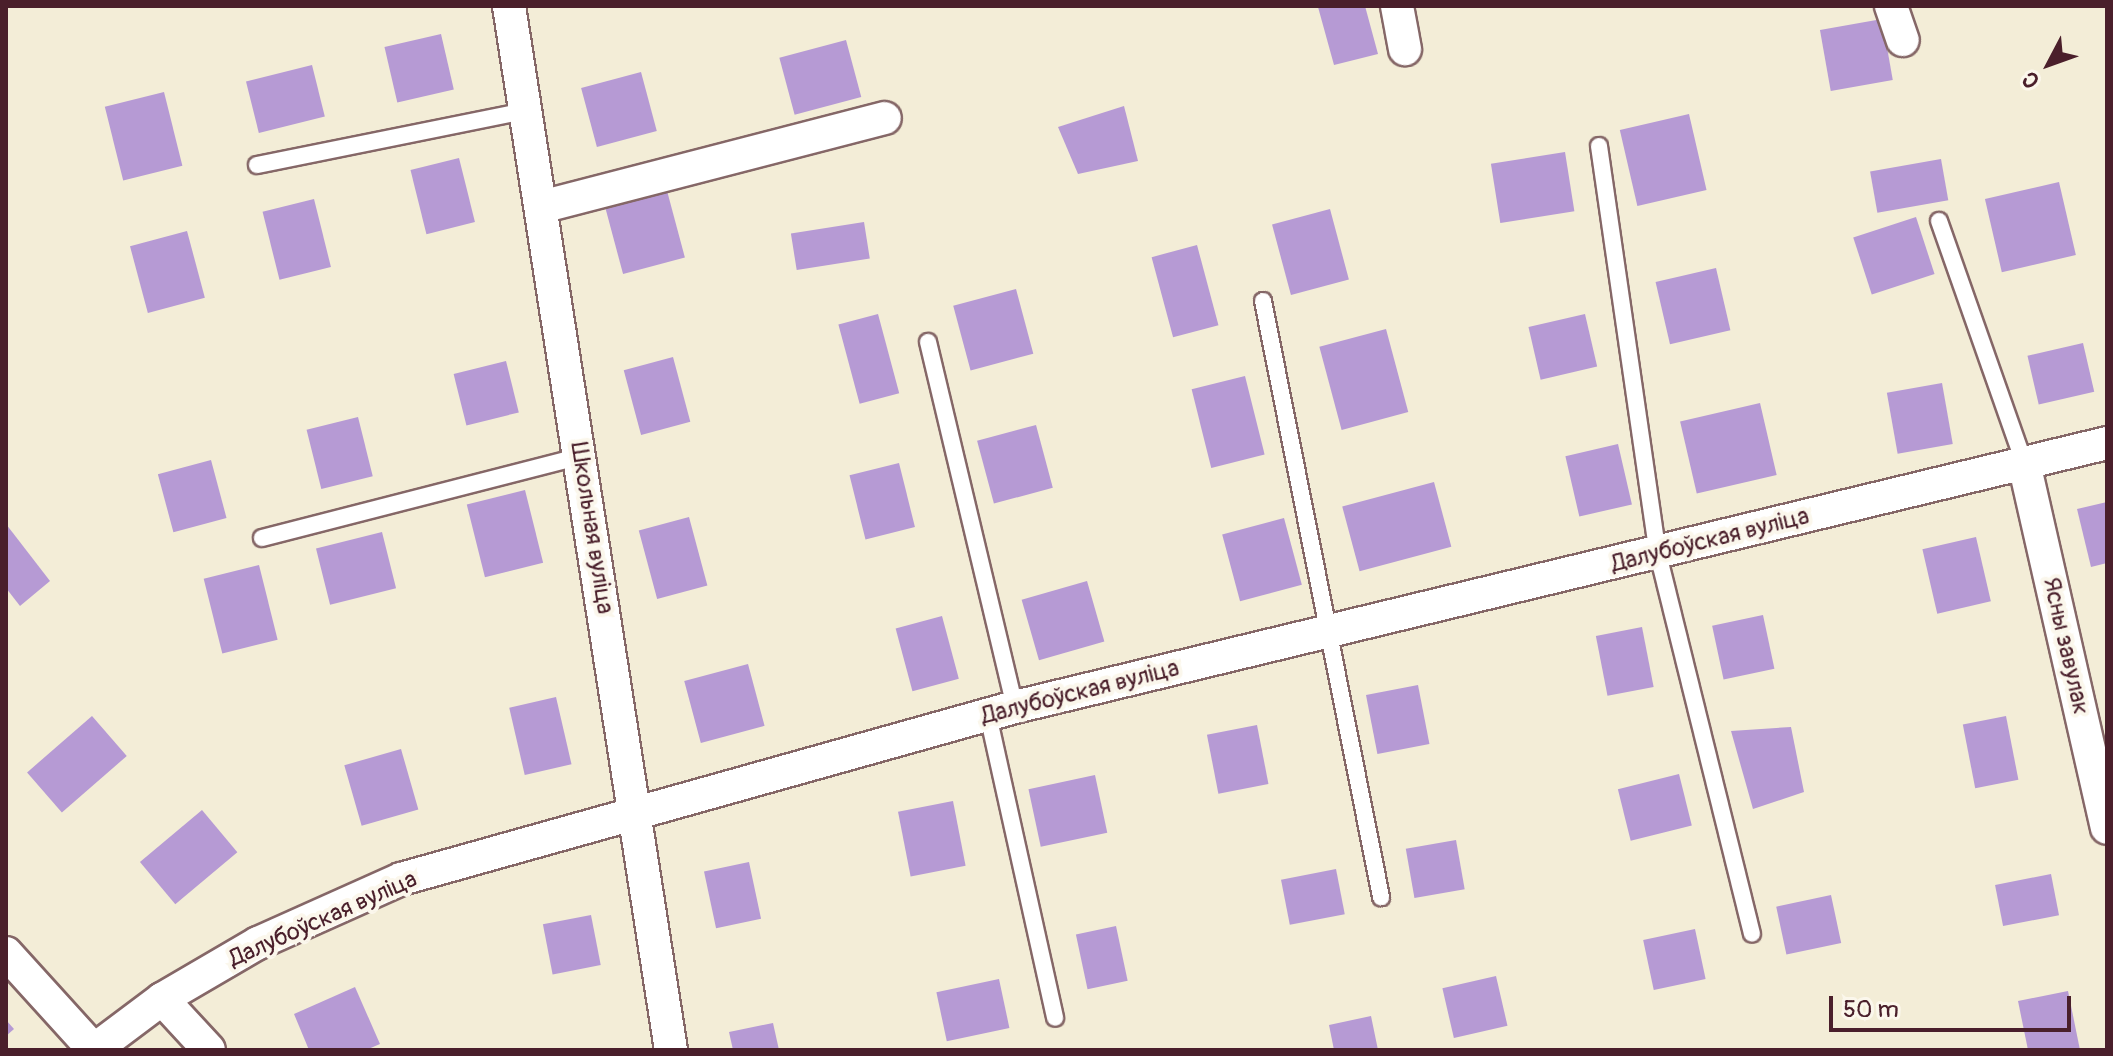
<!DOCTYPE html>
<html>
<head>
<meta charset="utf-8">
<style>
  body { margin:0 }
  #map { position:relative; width:2113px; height:1056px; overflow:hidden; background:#f3edd7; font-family:Pangolin,sans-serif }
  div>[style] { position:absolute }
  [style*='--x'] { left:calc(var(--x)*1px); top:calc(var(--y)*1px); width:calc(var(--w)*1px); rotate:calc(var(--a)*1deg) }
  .building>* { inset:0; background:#b69ad4; transform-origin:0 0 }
  .roads { filter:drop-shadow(2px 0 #856767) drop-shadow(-2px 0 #856767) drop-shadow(0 2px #856767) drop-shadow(0 -2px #856767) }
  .service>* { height:16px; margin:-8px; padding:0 8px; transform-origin:8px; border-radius:8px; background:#fff }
  .minor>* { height:32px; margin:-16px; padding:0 16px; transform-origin:16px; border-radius:16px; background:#fff }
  span { translate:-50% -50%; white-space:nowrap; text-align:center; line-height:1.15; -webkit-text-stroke:8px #fbf7ec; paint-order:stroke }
  .street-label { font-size:24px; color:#4a1f2b }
  .frame { position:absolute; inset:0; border:8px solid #4a1f2b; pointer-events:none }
  .north { position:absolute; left:2009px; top:24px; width:80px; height:80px; -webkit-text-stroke:6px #fbf7ec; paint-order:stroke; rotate:229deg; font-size:22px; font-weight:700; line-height:32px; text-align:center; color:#4a1f2b }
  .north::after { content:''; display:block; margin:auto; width:28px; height:36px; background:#4a1f2b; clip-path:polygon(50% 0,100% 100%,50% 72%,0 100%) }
  .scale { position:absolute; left:1829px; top:996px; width:242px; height:36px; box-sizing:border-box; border:4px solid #4a1f2b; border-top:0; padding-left:10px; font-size:24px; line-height:28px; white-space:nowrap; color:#4a1f2b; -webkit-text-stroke:6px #fbf7ec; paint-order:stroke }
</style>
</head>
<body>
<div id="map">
  <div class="building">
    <i style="clip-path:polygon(1365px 6px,1378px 54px,1334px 65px,1318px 7px)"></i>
    <i style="left:1882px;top:19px;width:62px;height:63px;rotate:80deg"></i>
    <i style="left:441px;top:34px;width:57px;height:58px;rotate:77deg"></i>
    <i style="left:846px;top:40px;width:59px;height:69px;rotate:75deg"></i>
    <i style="left:312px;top:65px;width:53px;height:68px;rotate:76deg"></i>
    <i style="left:641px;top:72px;width:61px;height:62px;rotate:75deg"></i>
    <i style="left:164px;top:92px;width:76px;height:61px;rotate:76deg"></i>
    <i style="clip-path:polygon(1124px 106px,1138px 161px,1078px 174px,1058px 127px)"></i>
    <i style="left:1689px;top:114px;width:78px;height:71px;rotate:77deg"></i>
    <i style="left:1565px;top:152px;width:60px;height:75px;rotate:81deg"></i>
    <i style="left:459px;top:158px;width:66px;height:50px;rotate:76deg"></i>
    <i style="left:1941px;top:159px;width:42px;height:72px;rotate:80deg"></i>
    <i style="left:2059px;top:182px;width:75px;height:76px;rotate:77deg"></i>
    <i style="left:666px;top:187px;width:73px;height:64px;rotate:75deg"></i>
    <i style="left:314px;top:199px;width:70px;height:53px;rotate:76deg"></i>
    <i style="left:1330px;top:209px;width:73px;height:60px;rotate:75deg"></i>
    <i style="left:1916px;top:217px;width:60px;height:66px;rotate:72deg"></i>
    <i style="left:864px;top:222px;width:37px;height:74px;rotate:81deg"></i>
    <i style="left:187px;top:231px;width:69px;height:59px;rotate:75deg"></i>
    <i style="left:1197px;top:245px;width:83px;height:47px;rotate:75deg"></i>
    <i style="left:1716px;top:268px;width:64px;height:62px;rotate:77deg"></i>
    <i style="left:1016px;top:289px;width:67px;height:65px;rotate:75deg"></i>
    <i style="left:878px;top:314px;width:82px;height:41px;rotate:75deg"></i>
    <i style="left:1585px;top:314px;width:54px;height:58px;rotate:77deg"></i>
    <i style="left:1386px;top:329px;width:86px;height:69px;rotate:75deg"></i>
    <i style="left:2083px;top:343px;width:50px;height:57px;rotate:77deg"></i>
    <i style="left:673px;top:357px;width:67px;height:51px;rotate:75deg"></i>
    <i style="left:506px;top:361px;width:53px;height:54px;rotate:76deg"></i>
    <i style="left:1245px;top:376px;width:81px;height:55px;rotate:76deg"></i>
    <i style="left:1942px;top:383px;width:62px;height:56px;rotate:80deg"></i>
    <i style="left:1760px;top:403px;width:74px;height:82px;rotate:77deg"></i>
    <i style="left:358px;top:417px;width:61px;height:53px;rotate:76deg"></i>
    <i style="left:1036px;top:425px;width:65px;height:61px;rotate:75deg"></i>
    <i style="left:1618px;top:444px;width:62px;height:54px;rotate:77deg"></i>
    <i style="left:211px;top:460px;width:60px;height:55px;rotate:75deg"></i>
    <i style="left:899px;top:463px;width:66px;height:51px;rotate:76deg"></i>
    <i style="left:1434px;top:482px;width:67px;height:95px;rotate:75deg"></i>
    <i style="left:525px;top:490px;width:75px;height:60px;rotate:76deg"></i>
    <i style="clip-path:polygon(2107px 502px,2107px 563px,2091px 567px,2077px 509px)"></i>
    <i style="left:689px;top:517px;width:71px;height:52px;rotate:75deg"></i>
    <i style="left:1284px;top:518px;width:69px;height:64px;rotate:75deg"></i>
    <i style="clip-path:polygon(6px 524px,50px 581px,20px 606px,6px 588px)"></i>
    <i style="left:382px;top:532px;width:58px;height:68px;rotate:76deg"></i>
    <i style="left:1976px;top:537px;width:66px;height:55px;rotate:77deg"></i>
    <i style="left:259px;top:565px;width:77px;height:57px;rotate:76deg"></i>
    <i style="left:1087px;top:581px;width:63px;height:68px;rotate:74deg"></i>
    <i style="left:1763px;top:615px;width:55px;height:52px;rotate:78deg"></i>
    <i style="left:942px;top:616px;width:65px;height:48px;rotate:75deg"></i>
    <i style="left:1642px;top:627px;width:61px;height:47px;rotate:79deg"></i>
    <i style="left:748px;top:664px;width:64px;height:66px;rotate:75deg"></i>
    <i style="left:1418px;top:685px;width:60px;height:53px;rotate:79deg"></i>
    <i style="left:556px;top:697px;width:69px;height:48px;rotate:77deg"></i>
    <i style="left:92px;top:716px;width:53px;height:86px;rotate:49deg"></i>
    <i style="left:2006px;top:716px;width:65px;height:44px;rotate:79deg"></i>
    <i style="left:1257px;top:725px;width:60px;height:51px;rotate:79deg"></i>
    <i style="clip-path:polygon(1791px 727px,1804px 792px,1753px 809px,1731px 731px)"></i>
    <i style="left:401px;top:749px;width:63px;height:59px;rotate:74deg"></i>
    <i style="left:1679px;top:774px;width:53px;height:63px;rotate:76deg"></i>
    <i style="left:1095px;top:775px;width:59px;height:68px;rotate:78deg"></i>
    <i style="left:953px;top:801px;width:66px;height:56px;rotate:79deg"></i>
    <i style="left:202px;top:810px;width:55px;height:81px;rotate:50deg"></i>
    <i style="left:1456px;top:840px;width:50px;height:51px;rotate:80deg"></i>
    <i style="left:749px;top:862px;width:58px;height:46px;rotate:78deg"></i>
    <i style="left:1336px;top:869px;width:46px;height:56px;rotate:79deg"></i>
    <i style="left:2051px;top:874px;width:42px;height:57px;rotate:79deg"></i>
    <i style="left:1831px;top:895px;width:49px;height:56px;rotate:78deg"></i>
    <i style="left:591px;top:915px;width:51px;height:49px;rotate:79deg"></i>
    <i style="left:1116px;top:926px;width:56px;height:41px;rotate:78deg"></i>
    <i style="left:1695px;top:929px;width:51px;height:53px;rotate:78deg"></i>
    <i style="left:1496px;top:976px;width:51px;height:55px;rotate:77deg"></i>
    <i style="left:999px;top:979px;width:50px;height:64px;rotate:78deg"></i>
    <i style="clip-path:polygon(355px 987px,380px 1044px,366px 1050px,309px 1050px,294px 1014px)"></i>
    <i style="clip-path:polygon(2068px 991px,2080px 1050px,2028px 1050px,2018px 1001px)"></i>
    <i style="clip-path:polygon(1371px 1016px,1378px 1050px,1334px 1050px,1329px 1025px)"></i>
    <i style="clip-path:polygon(6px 1020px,14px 1029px,6px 1036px)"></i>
    <i style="clip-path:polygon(773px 1023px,779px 1050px,733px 1050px,729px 1032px)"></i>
  </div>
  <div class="roads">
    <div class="service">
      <i style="--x:1599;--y:146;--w:412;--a:81.8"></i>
      <i style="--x:1658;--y:554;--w:391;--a:76.1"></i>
      <i style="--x:257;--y:165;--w:274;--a:-11.4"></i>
      <i style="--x:1939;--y:221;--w:256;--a:70.6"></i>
      <i style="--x:1263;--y:301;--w:608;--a:78.8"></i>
      <i style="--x:928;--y:342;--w:375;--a:76.6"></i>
      <i style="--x:262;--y:538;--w:330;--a:-14.4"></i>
      <i style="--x:988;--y:715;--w:310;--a:77.5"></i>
    </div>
    <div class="minor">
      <i style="--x:509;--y:6;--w:1056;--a:81.18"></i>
      <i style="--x:1397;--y:6;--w:44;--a:79.5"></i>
      <i style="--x:1891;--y:6;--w:36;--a:71"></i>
      <i style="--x:541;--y:207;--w:355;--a:-14.5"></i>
      <i style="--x:2024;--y:463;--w:374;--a:77.2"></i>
      <i style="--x:6;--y:953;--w:131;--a:47.8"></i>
      <i style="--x:162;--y:999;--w:69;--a:47.3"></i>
      <i style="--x:94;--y:1050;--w:85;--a:-36.9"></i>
      <i style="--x:162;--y:999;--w:111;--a:-30.3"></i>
      <i style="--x:258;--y:943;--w:157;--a:-24.1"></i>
      <i style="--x:401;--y:879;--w:638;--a:-15.65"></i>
      <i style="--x:1015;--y:707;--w:1123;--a:-13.59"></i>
    </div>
  </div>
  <div class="street-label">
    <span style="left:592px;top:528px;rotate:81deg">Школьная вуліца</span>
    <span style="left:1710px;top:540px;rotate:-14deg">Далубоўская вуліца</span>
    <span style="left:2066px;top:646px;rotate:77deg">Ясны завулак</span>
    <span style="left:1080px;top:692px;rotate:-14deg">Далубоўская вуліца</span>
    <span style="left:323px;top:919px;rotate:-24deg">Далубоўская вуліца</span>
  </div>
  <div class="frame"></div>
  <div class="north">С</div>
  <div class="scale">50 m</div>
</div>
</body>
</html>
